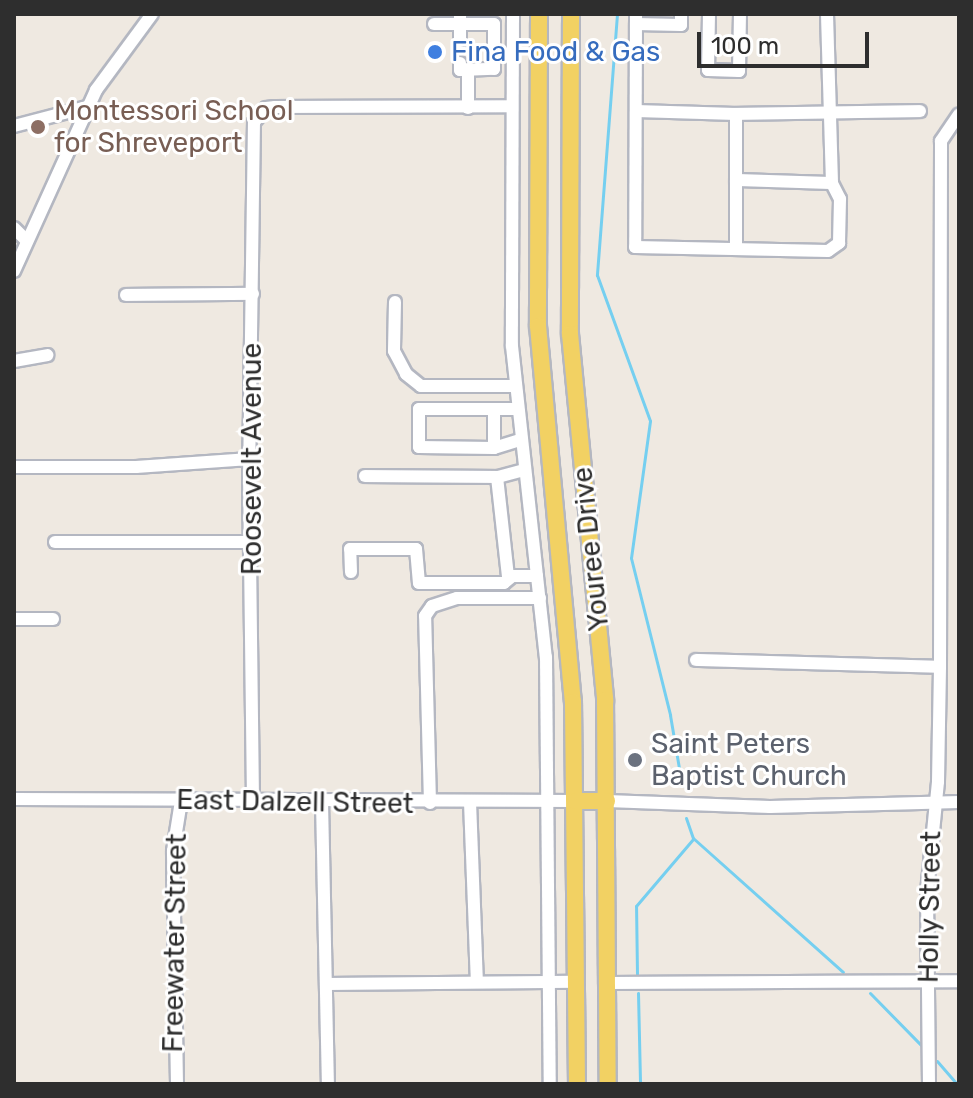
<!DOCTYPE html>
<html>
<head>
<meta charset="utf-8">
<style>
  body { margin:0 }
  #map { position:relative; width:973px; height:1098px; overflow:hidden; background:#efe9e1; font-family:Rubik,sans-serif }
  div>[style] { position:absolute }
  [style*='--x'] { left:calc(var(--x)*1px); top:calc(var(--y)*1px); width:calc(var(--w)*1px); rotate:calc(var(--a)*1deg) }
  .stream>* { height:3px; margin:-1.5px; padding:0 1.5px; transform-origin:1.5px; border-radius:1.5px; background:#75cff0 }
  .roads { filter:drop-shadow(2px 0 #b4b7c1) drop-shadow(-2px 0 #b4b7c1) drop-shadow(0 2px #b4b7c1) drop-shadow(0 -2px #b4b7c1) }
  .minor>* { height:12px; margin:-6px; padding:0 6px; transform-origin:6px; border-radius:6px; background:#fff }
  .major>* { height:16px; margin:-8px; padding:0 8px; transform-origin:8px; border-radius:8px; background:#f2d163 }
  .dots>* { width:22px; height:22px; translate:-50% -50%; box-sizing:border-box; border:4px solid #fff; border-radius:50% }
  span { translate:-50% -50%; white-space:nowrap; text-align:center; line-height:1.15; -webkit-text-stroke:6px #fff; paint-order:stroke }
  .shop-label { font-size:28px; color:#366cbe }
  .left { translate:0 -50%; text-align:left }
  .education-label { font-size:28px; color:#785e54 }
  .street-label { font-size:28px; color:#2e2e2e }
  .worship-label { font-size:28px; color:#5b616d }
  .frame { position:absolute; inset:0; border:16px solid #2e2e2e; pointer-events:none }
  .scale { position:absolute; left:697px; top:32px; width:172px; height:36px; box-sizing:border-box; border:4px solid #2e2e2e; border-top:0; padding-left:10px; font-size:24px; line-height:28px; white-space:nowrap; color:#2e2e2e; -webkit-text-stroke:6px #fff; paint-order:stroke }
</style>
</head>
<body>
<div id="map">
  <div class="stream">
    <i style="--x:617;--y:14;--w:262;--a:94.4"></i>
    <i style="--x:597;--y:275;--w:155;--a:70"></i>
    <i style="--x:650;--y:421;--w:138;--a:97.9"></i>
    <i style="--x:631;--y:558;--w:162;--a:76"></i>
    <i style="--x:670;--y:715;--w:72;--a:80.4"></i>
    <i style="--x:686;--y:818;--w:21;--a:71"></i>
    <i style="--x:693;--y:838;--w:201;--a:41.8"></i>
    <i style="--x:637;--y:974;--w:68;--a:-90.8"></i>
    <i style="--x:636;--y:906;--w:88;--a:-49.6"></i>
    <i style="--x:638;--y:993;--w:91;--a:88.7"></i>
    <i style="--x:870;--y:993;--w:73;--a:45.6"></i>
    <i style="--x:937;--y:1061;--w:30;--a:49"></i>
  </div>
  <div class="roads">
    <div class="minor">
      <i style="--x:513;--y:14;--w:332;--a:90.2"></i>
      <i style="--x:512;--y:346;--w:313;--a:83.8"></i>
      <i style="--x:546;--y:657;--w:427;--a:89.5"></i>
      <i style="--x:636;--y:14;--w:233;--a:90.2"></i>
      <i style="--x:635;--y:247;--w:193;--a:1.2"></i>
      <i style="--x:828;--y:251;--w:14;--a:-36"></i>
      <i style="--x:839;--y:243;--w:44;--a:-88.7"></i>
      <i style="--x:840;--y:199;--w:18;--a:-117"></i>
      <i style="--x:709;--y:14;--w:56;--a:91"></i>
      <i style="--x:708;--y:70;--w:31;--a:2"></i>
      <i style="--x:739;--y:71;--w:57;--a:-89"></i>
      <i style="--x:434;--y:24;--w:26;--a:0"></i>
      <i style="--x:460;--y:24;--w:17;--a:90"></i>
      <i style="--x:636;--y:24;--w:45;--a:1.3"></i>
      <i style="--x:681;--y:25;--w:11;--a:-90"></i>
      <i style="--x:460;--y:63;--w:7;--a:90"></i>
      <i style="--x:460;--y:70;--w:34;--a:-2"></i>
      <i style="--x:494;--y:69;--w:45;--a:-90"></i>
      <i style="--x:494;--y:24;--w:34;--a:180"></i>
      <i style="--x:460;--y:24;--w:10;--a:-90"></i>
      <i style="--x:468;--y:69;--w:39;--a:90"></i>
      <i style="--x:636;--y:111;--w:100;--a:1.7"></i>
      <i style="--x:736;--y:114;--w:134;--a:90"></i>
      <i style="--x:736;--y:114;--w:184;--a:-0.9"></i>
      <i style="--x:14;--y:126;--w:75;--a:-14.6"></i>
      <i style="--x:736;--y:180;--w:96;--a:1.8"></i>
      <i style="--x:832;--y:183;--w:169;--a:-91.7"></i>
      <i style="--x:14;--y:228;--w:18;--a:45"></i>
      <i style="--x:14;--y:271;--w:199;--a:-65.6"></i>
      <i style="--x:96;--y:90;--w:94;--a:-53.6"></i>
      <i style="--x:126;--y:295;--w:127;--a:-0.5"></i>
      <i style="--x:395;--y:302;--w:49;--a:91.2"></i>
      <i style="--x:394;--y:351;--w:26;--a:62"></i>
      <i style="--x:406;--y:374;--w:19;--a:39"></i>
      <i style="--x:421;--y:386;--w:94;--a:0"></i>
      <i style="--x:14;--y:361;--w:34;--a:-10"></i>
      <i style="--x:517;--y:409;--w:98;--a:180"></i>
      <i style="--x:419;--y:409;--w:38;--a:90"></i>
      <i style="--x:419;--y:447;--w:75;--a:0.8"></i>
      <i style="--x:494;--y:448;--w:27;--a:-17"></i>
      <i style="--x:494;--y:448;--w:39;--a:-90"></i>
      <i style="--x:14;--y:467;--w:122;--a:0"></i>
      <i style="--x:136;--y:467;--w:114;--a:-4"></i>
      <i style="--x:524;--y:470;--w:28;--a:165"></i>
      <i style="--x:497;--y:477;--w:100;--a:83.7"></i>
      <i style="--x:508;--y:576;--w:29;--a:0"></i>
      <i style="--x:365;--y:476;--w:132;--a:0.4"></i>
      <i style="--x:55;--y:542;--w:195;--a:0"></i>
      <i style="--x:351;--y:572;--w:23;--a:-92"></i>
      <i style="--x:350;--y:549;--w:66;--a:0"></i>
      <i style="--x:416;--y:549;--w:34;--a:85"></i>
      <i style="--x:419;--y:583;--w:85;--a:0"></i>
      <i style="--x:504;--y:583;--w:8;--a:-40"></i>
      <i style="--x:14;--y:619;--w:39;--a:0"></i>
      <i style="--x:696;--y:660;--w:244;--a:1.6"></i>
      <i style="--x:14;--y:799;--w:561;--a:0.2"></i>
      <i style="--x:253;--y:801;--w:322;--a:-90.7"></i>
      <i style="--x:249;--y:479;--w:357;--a:-89.2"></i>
      <i style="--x:254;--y:122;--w:18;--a:-49"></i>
      <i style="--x:266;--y:108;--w:9;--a:-6"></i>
      <i style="--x:275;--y:107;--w:237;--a:-0.2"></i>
      <i style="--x:607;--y:801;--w:163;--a:2.1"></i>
      <i style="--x:770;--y:807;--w:189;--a:-1.5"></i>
      <i style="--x:322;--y:802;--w:282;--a:88.8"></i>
      <i style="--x:470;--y:802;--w:180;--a:87.8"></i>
      <i style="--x:430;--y:803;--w:187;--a:-91.5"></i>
      <i style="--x:425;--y:616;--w:12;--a:-55"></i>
      <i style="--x:432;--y:606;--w:26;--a:-18"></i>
      <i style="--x:457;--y:598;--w:83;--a:0"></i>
      <i style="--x:608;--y:983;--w:351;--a:-0.3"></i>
      <i style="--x:326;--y:984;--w:250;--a:-0.5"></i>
      <i style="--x:177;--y:1084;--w:233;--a:-91"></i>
      <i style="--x:173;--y:851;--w:51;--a:-80.9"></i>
      <i style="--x:929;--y:1084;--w:192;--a:-90.6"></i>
      <i style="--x:927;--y:892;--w:111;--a:-84.3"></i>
      <i style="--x:938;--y:782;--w:115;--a:-89"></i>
      <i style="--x:940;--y:667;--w:526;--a:-89.89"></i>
      <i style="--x:941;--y:141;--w:32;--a:-56"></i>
    </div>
    <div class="major">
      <i style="--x:539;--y:14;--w:312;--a:90.2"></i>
      <i style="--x:538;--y:326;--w:378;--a:84.7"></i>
      <i style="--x:573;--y:702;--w:382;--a:89.4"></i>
      <i style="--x:571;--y:14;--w:320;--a:90.2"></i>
      <i style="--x:570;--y:334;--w:368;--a:84.5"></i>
      <i style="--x:605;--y:700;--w:384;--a:89.6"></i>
      <i style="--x:575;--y:801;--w:32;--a:0"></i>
    </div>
  </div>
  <div class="dots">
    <i style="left:435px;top:52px;background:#3f7fe0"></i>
    <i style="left:38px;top:127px;background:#8d6e63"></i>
    <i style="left:635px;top:760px;background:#6b7280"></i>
  </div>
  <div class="shop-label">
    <span class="left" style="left:451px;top:52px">Fina Food &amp; Gas</span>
  </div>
  <div class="education-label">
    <span class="left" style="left:54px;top:127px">Montessori School<br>for Shreveport</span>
  </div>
  <div class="street-label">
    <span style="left:252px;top:459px;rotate:-90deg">Roosevelt Avenue</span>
    <span style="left:591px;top:549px;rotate:-96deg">Youree Drive</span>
    <span style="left:295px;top:802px;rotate:1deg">East Dalzell Street</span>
    <span style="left:930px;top:907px;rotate:-89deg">Holly Street</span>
    <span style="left:175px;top:943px;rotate:-89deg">Freewater Street</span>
  </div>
  <div class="worship-label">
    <span class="left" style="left:651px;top:760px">Saint Peters<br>Baptist Church</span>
  </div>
  <div class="frame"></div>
  <div class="scale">100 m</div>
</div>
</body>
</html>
